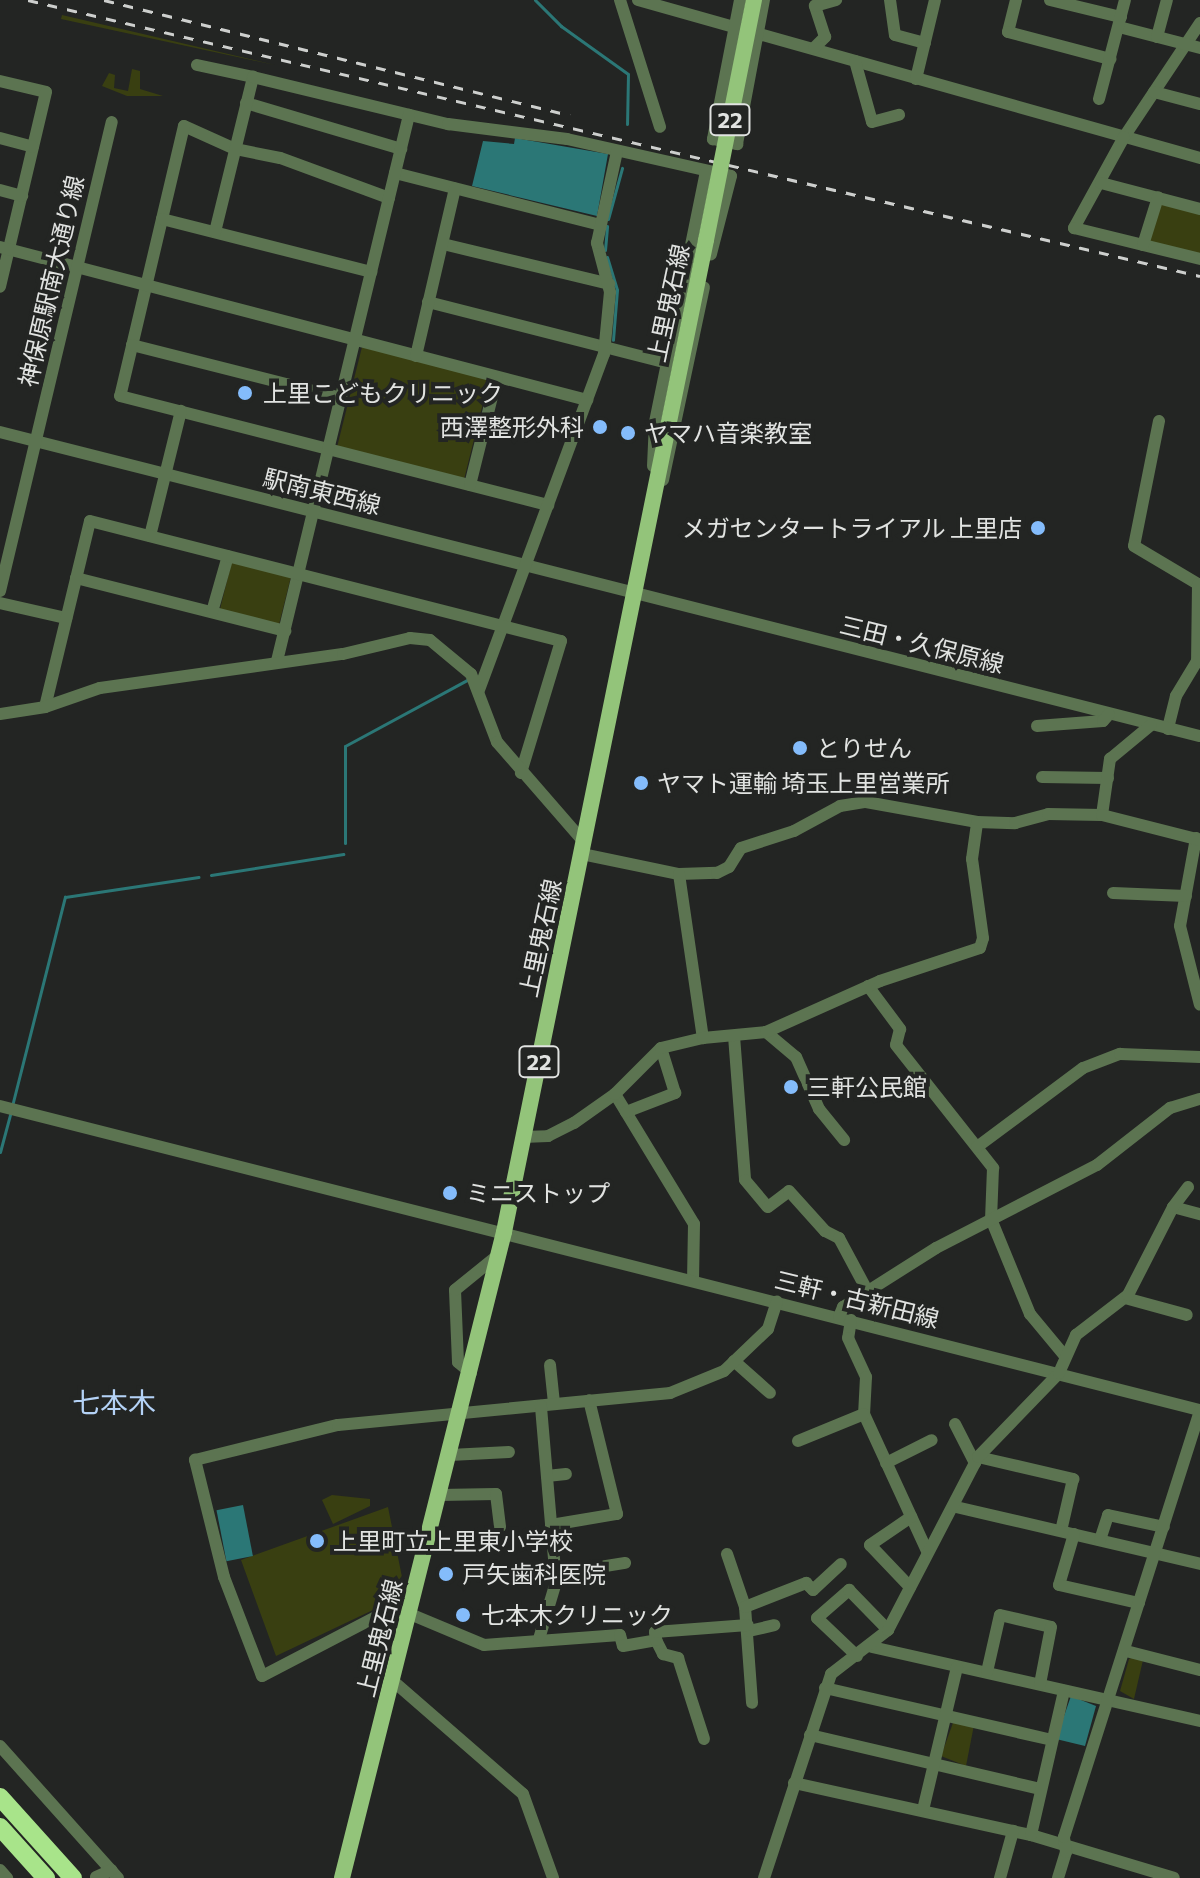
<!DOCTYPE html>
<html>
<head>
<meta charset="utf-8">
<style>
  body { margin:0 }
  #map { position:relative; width:1200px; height:1878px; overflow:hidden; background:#232523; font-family:Commissioner,"Noto Sans JP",sans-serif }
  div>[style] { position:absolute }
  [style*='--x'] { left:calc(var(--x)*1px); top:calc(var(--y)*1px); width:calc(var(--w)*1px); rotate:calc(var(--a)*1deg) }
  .green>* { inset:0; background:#393f11; transform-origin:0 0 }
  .water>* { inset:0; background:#2b7776; transform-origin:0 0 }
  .stream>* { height:3px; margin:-1.5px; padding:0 1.5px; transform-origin:1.5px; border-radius:1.5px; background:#2b7776 }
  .minor>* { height:12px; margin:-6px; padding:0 6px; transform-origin:6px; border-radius:6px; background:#5c7451 }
  .major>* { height:16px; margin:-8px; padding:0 8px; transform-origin:8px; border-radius:8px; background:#93c47a }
  .highway>* { height:18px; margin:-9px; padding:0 9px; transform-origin:9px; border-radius:9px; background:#a8e48a }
  .rail>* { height:3px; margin-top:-1.5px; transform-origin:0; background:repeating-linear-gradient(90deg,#cdcfcd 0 10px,transparent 0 20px) }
  .major-bridge>* { height:16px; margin:-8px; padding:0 8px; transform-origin:8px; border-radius:8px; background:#93c47a }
  .dots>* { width:22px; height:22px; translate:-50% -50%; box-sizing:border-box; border:4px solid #232523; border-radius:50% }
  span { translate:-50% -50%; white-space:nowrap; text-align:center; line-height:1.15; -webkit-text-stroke:8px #232523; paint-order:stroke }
  .shield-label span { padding:2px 6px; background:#232523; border:2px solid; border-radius:6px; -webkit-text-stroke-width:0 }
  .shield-label { font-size:22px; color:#e1e3e1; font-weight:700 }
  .street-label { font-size:24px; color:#e1e3e1 }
  .poi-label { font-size:24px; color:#e1e3e1 }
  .left { translate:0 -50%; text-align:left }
  .right { translate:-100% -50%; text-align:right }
  .quarter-label { font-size:28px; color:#b4d2f6 }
</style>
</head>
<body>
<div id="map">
  <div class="green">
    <i style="clip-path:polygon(62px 15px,275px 65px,61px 19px)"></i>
    <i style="clip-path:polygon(132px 69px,140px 71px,140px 89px,163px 96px,127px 96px,102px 86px,109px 73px,115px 75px,114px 88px,128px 91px)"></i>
    <i style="clip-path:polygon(1159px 204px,1200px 213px,1200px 255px,1152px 244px,1148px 238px)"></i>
    <i style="left:362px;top:347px;width:131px;height:103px;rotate:14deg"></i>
    <i style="left:232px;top:561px;width:61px;height:50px;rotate:14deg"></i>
    <i style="clip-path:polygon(332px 1495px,370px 1499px,370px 1506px,333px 1524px,322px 1500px)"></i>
    <i style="clip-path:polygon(388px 1507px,403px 1582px,396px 1585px,392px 1601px,276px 1656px,241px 1560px)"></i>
    <i style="clip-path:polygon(1134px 1657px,1143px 1660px,1134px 1699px,1120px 1691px,1129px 1659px)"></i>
    <i style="clip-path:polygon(954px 1720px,974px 1725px,966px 1766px,941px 1756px)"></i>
  </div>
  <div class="water">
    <i style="clip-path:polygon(515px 138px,608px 154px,597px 216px,472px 186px,483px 141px,514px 144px)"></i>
    <i style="left:243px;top:1505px;width:52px;height:27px;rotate:79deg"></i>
    <i style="clip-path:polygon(1071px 1696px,1096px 1706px,1085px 1746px,1056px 1739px)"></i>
  </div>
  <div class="stream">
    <i style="--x:535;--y:0;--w:37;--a:45"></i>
    <i style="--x:561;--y:26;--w:82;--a:35.6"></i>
    <i style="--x:628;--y:74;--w:50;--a:91.1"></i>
    <i style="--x:608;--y:219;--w:53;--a:-74.6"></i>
    <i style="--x:605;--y:250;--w:24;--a:-85"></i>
    <i style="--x:607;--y:257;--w:34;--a:73"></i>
    <i style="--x:617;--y:290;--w:50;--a:94.6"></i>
    <i style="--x:345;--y:843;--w:97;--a:-90"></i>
    <i style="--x:345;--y:746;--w:139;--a:-28.4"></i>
    <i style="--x:211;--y:875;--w:134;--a:-9"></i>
    <i style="--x:12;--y:1106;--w:216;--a:-75.8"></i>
    <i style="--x:65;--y:897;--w:135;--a:-8.5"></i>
    <i style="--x:0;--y:1152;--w:39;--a:-75"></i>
  </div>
  <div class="minor">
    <i style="--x:620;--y:0;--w:133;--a:72.5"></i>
    <i style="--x:638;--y:0;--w:584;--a:15.7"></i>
    <i style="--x:740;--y:0;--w:142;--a:101"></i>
    <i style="--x:713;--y:139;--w:25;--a:12"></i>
    <i style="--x:737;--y:144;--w:147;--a:-79.4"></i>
    <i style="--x:890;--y:0;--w:35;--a:82"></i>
    <i style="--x:895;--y:35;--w:31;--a:15"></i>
    <i style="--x:1016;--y:0;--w:33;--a:104"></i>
    <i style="--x:1008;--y:32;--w:106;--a:14.8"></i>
    <i style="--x:1050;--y:0;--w:73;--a:13.5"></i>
    <i style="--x:1200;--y:23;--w:137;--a:123.7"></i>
    <i style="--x:1124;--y:137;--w:104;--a:118.8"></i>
    <i style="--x:1074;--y:228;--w:130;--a:13.8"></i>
    <i style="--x:1119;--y:27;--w:84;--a:14.5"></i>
    <i style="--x:1157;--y:37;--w:38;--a:-75"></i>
    <i style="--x:814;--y:48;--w:16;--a:-45"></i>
    <i style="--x:825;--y:37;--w:33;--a:-108"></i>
    <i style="--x:815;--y:6;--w:22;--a:-16"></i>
    <i style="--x:855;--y:61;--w:63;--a:74.4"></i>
    <i style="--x:872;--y:122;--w:28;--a:-15"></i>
    <i style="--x:197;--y:65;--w:57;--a:12.1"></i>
    <i style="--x:916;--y:79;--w:81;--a:-76.5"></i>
    <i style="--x:0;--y:81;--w:47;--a:13.4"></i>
    <i style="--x:46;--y:92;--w:200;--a:103.3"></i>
    <i style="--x:1154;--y:92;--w:48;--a:14.6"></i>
    <i style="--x:1099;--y:99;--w:102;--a:-75.3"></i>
    <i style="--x:246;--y:103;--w:162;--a:16.5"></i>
    <i style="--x:0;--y:138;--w:34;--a:15"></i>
    <i style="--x:395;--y:173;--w:211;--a:14.2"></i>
    <i style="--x:1101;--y:183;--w:102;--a:14.7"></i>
    <i style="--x:0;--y:190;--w:23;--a:15"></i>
    <i style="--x:389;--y:198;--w:116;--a:-159.8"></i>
    <i style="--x:280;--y:158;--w:46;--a:-168.7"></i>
    <i style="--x:235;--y:149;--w:56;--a:-155.7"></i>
    <i style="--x:184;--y:126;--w:277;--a:103.3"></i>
    <i style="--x:120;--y:396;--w:442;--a:14.3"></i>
    <i style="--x:162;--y:219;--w:216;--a:14.2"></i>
    <i style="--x:215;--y:232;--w:160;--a:-76.2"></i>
    <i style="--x:253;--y:77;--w:201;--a:13.6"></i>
    <i style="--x:448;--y:124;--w:120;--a:7.2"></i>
    <i style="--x:567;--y:139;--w:168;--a:12.7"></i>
    <i style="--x:731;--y:176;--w:81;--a:104.4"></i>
    <i style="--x:443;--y:244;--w:171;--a:13.5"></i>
    <i style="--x:1143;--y:245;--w:50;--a:-72.6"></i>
    <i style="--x:0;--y:247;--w:607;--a:14.61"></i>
    <i style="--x:428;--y:302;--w:247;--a:14.3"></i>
    <i style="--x:132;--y:345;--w:216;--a:14.2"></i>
    <i style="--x:416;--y:356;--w:172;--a:-76.9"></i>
    <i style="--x:1159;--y:421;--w:127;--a:101.3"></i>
    <i style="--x:1134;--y:546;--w:74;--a:30.7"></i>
    <i style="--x:1198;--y:584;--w:77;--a:90.7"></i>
    <i style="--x:1197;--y:661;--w:41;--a:121"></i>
    <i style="--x:1176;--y:696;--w:34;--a:104"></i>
    <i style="--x:0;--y:432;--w:1238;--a:14.22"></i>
    <i style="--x:653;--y:466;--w:44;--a:-87.4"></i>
    <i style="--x:655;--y:422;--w:256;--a:-78.5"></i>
    <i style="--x:663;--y:480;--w:197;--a:-78"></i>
    <i style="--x:470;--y:485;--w:111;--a:-76"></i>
    <i style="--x:150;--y:536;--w:129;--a:-76.1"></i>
    <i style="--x:76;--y:578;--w:216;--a:14.2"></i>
    <i style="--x:0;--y:591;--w:482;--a:-76.6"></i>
    <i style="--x:0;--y:603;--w:68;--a:12.8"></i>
    <i style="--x:212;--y:612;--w:58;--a:-74.1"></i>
    <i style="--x:277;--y:661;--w:562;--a:-76.41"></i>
    <i style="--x:479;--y:690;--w:358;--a:-69.6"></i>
    <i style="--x:604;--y:354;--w:62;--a:-84.5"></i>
    <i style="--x:610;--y:292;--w:51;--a:-104.9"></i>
    <i style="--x:597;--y:243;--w:94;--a:-77.7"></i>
    <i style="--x:45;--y:707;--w:191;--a:-76.4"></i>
    <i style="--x:90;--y:521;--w:486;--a:14.3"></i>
    <i style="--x:561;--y:641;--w:138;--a:106.9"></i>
    <i style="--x:0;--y:714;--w:46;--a:-8.8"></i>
    <i style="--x:45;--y:707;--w:58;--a:-19.1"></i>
    <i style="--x:100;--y:688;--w:245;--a:-8"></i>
    <i style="--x:343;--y:654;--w:69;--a:-13.4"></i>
    <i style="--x:410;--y:638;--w:20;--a:6"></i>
    <i style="--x:430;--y:640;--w:53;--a:39.7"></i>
    <i style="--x:471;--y:674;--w:73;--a:69.1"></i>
    <i style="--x:497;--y:742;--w:133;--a:49"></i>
    <i style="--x:1037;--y:726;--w:66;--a:-4.3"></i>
    <i style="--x:1103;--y:721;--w:9;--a:-49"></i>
    <i style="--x:1042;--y:777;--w:66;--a:0.9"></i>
    <i style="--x:1102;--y:815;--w:57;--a:-81.9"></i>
    <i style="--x:1110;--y:759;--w:53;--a:-39.7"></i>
    <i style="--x:1196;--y:838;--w:89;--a:100.3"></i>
    <i style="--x:1180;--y:926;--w:81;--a:75.8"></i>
    <i style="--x:582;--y:854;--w:99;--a:11.7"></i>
    <i style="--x:679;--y:874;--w:38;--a:-2"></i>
    <i style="--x:717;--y:873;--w:13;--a:-27"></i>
    <i style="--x:729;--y:867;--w:22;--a:-58"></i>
    <i style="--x:741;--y:848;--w:56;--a:-17.8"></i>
    <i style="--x:794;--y:831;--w:52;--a:-28.5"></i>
    <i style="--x:840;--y:806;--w:26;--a:-9"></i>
    <i style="--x:866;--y:802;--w:113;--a:10.2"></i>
    <i style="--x:977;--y:822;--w:38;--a:2"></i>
    <i style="--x:1015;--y:823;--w:34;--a:-15"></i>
    <i style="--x:1048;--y:814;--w:54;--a:1.1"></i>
    <i style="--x:1102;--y:815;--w:101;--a:14.3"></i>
    <i style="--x:679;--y:874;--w:166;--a:81.7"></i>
    <i style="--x:1113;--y:893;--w:73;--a:2.4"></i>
    <i style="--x:868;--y:986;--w:54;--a:53.3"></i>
    <i style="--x:900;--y:1029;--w:16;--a:104"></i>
    <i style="--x:896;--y:1045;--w:157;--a:51.7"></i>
    <i style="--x:993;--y:1168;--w:51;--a:92.2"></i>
    <i style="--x:991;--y:1219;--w:103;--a:67.7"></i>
    <i style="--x:1030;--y:1314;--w:53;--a:50.3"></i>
    <i style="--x:766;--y:1032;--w:39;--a:40"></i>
    <i style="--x:796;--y:1057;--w:57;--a:66.1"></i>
    <i style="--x:819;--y:1109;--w:40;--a:51"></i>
    <i style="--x:734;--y:1036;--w:144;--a:85.6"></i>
    <i style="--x:745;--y:1180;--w:35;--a:50"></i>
    <i style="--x:768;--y:1207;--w:26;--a:-37"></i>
    <i style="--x:789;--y:1191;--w:54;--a:48"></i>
    <i style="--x:825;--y:1231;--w:16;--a:27"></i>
    <i style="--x:839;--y:1238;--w:61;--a:61.8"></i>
    <i style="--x:615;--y:1094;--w:152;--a:58.7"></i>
    <i style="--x:694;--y:1224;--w:56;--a:91"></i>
    <i style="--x:0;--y:1106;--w:1238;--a:14.22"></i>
    <i style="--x:626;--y:1112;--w:53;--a:-21.2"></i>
    <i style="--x:675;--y:1093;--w:47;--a:-107.3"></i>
    <i style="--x:523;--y:1137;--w:25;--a:-2"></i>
    <i style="--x:548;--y:1136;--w:29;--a:-27"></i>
    <i style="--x:574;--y:1123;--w:50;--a:-35.3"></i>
    <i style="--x:615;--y:1094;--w:65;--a:-45"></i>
    <i style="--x:661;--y:1048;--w:43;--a:-13.4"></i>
    <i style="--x:703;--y:1038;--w:63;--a:-5.4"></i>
    <i style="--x:766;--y:1032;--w:125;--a:-24.1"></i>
    <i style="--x:880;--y:981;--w:105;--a:-18.3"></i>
    <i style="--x:980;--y:948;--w:10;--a:-73"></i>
    <i style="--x:983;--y:938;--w:80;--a:-97.9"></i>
    <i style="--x:972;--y:859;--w:37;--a:-82"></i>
    <i style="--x:977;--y:1147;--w:132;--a:-36.7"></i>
    <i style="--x:1083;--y:1068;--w:40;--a:-21"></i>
    <i style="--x:1120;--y:1054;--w:80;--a:2.1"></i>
    <i style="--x:1173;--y:1207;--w:28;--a:15"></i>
    <i style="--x:1125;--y:1298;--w:64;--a:15.3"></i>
    <i style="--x:839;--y:1317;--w:11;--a:-68"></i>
    <i style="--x:843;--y:1307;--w:110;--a:-32.4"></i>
    <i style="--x:936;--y:1248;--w:181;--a:-27.3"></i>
    <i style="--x:1097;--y:1165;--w:93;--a:-38"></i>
    <i style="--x:1170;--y:1108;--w:31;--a:-17"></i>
    <i style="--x:851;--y:1320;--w:18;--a:99"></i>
    <i style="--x:848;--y:1338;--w:43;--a:65.2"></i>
    <i style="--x:866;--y:1377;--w:37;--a:93"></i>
    <i style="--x:864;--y:1414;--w:151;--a:65.3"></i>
    <i style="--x:734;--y:1361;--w:48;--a:41.6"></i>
    <i style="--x:550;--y:1365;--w:39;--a:84"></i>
    <i style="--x:471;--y:1373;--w:17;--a:-140"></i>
    <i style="--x:458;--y:1362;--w:72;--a:-92.4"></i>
    <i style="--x:455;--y:1290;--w:55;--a:-39.1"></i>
    <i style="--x:955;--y:1424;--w:44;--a:62.9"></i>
    <i style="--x:798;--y:1441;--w:71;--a:-22.2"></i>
    <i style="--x:450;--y:1455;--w:59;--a:-2.9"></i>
    <i style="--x:978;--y:1457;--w:98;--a:13"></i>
    <i style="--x:1073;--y:1479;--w:53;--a:103"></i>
    <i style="--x:886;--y:1463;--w:51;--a:-26.6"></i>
    <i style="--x:547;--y:1476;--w:19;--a:-6"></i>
    <i style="--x:440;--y:1495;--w:56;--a:-1"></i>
    <i style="--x:496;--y:1494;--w:33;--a:83"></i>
    <i style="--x:956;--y:1507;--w:251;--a:13.1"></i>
    <i style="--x:551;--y:1525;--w:67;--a:-9.5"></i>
    <i style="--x:617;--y:1514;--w:117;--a:-103.8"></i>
    <i style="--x:1074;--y:1534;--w:53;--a:106.4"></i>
    <i style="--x:1059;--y:1585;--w:82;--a:12.7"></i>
    <i style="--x:1100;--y:1540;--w:26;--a:-72"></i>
    <i style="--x:1108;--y:1515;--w:57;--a:12.1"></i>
    <i style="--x:727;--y:1554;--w:56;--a:71.2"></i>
    <i style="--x:745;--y:1607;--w:96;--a:85.8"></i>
    <i style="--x:556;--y:1574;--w:70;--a:-9.1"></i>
    <i style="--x:910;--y:1587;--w:58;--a:-133.6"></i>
    <i style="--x:870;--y:1545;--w:50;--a:-34.3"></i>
    <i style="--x:414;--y:1597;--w:171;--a:152.5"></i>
    <i style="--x:262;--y:1676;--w:106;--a:-111"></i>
    <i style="--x:224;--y:1577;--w:121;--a:-103.9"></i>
    <i style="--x:195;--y:1460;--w:147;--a:-13.8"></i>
    <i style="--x:338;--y:1425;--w:334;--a:-5.5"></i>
    <i style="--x:670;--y:1393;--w:58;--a:-22.2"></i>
    <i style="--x:724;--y:1371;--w:61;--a:-43.7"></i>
    <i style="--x:768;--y:1329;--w:29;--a:-72"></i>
    <i style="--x:745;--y:1607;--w:66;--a:-21.5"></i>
    <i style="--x:806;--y:1583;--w:10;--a:45"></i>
    <i style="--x:813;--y:1590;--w:38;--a:-43"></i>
    <i style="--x:410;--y:1614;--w:80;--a:22.7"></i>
    <i style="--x:484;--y:1645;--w:136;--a:-4.2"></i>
    <i style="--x:620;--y:1635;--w:11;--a:75"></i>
    <i style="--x:623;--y:1646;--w:34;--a:-10"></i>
    <i style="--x:656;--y:1640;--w:16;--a:63"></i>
    <i style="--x:663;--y:1654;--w:16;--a:15"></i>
    <i style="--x:678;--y:1658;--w:85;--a:72.2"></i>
    <i style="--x:749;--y:1631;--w:26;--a:-13"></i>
    <i style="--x:539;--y:1639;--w:59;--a:-73.4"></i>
    <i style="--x:556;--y:1582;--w:177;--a:-94.9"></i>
    <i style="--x:656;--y:1640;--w:8;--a:-97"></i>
    <i style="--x:655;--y:1632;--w:93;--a:-4.3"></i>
    <i style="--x:872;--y:1647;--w:336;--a:12.7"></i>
    <i style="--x:1126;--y:1651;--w:76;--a:14.4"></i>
    <i style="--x:857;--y:1656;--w:55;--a:-136.5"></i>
    <i style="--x:817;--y:1618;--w:43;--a:-41.2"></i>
    <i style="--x:849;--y:1590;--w:56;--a:45.7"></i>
    <i style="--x:987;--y:1672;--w:58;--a:-77.2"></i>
    <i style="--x:1000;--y:1615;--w:52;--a:13.2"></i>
    <i style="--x:1051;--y:1627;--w:58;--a:100.9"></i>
    <i style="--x:393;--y:1681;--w:172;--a:41"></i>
    <i style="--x:523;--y:1794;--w:89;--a:70.3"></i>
    <i style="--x:825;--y:1688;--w:233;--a:12.9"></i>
    <i style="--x:810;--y:1735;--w:237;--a:13.2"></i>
    <i style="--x:0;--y:1746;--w:177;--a:48.2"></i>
    <i style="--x:794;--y:1783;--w:243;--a:12.4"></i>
    <i style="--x:1031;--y:1835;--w:149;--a:16.7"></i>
    <i style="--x:923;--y:1810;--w:147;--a:-76.6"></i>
    <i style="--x:1031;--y:1835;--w:148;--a:-77.1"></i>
    <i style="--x:0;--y:1870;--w:11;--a:49"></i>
    <i style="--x:96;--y:1877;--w:17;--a:-24"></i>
    <i style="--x:764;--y:1878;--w:215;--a:-71.8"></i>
    <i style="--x:831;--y:1674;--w:72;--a:-37.7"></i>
    <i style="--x:888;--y:1630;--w:195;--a:-62.5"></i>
    <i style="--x:978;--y:1457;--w:117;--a:-46"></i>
    <i style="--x:1059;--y:1373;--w:42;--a:-65.9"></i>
    <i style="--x:1076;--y:1335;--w:66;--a:-37.6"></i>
    <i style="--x:1128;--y:1295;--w:99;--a:-62.9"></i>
    <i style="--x:1173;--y:1207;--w:25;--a:-53"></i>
    <i style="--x:1000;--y:1878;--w:49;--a:-74.5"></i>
    <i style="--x:1058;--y:1878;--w:27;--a:-73"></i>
    <i style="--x:1066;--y:1852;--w:15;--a:-98"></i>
    <i style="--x:1064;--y:1837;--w:447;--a:-72.3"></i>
  </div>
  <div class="major">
    <i style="--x:342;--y:1878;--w:666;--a:-75.92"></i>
    <i style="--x:504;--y:1232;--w:1012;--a:-78.49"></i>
  </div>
  <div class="highway">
    <i style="--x:0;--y:1797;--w:109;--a:48"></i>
    <i style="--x:0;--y:1827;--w:69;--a:48"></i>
  </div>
  <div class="rail">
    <i style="--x:28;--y:0;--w:1204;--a:13.25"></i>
    <i style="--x:104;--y:0;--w:480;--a:13.9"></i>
  </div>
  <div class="major-bridge">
    <i style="--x:706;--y:240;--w:245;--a:-78.7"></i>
  </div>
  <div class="dots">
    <i style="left:245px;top:393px;background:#84bcfb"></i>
    <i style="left:600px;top:427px;background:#84bcfb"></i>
    <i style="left:628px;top:433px;background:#84bcfb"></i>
    <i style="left:1038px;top:528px;background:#84bcfb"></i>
    <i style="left:800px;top:748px;background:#84bcfb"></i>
    <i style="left:641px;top:783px;background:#84bcfb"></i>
    <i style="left:791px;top:1087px;background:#84bcfb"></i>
    <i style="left:450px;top:1193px;background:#84bcfb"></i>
    <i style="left:317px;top:1541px;background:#84bcfb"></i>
    <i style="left:446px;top:1574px;background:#84bcfb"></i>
    <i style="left:463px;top:1615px;background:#84bcfb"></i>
  </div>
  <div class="shield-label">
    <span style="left:730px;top:120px">22</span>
    <span style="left:539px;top:1062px">22</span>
  </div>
  <div class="street-label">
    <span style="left:51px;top:281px;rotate:-77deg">神保原駅南大通り線</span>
    <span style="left:668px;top:303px;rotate:-78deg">上里鬼石線</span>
    <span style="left:322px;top:491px;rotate:14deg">駅南東西線</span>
    <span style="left:922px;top:644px;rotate:14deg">三田・久保原線</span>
    <span style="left:540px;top:938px;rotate:-78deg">上里鬼石線</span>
    <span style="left:857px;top:1299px;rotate:14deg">三軒・古新田線</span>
    <span style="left:379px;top:1638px;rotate:-76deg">上里鬼石線</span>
  </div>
  <div class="poi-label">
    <span class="left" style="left:263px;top:393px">上里こどもクリニック</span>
    <span class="right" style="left:584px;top:427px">西澤整形外科</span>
    <span class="left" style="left:644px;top:433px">ヤマハ音楽教室</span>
    <span class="right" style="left:1022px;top:528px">メガセンタートライアル 上里店</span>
    <span class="left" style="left:816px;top:748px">とりせん</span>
    <span class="left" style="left:657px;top:783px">ヤマト運輸 埼玉上里営業所</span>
    <span class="left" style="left:807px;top:1087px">三軒公民館</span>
    <span class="left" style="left:466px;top:1193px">ミニストップ</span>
    <span class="left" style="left:333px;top:1541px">上里町立上里東小学校</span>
    <span class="left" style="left:462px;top:1574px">戸矢歯科医院</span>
    <span class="left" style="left:481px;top:1615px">七本木クリニック</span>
  </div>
  <div class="quarter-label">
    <span style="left:114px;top:1402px">七本木</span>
  </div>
</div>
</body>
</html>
